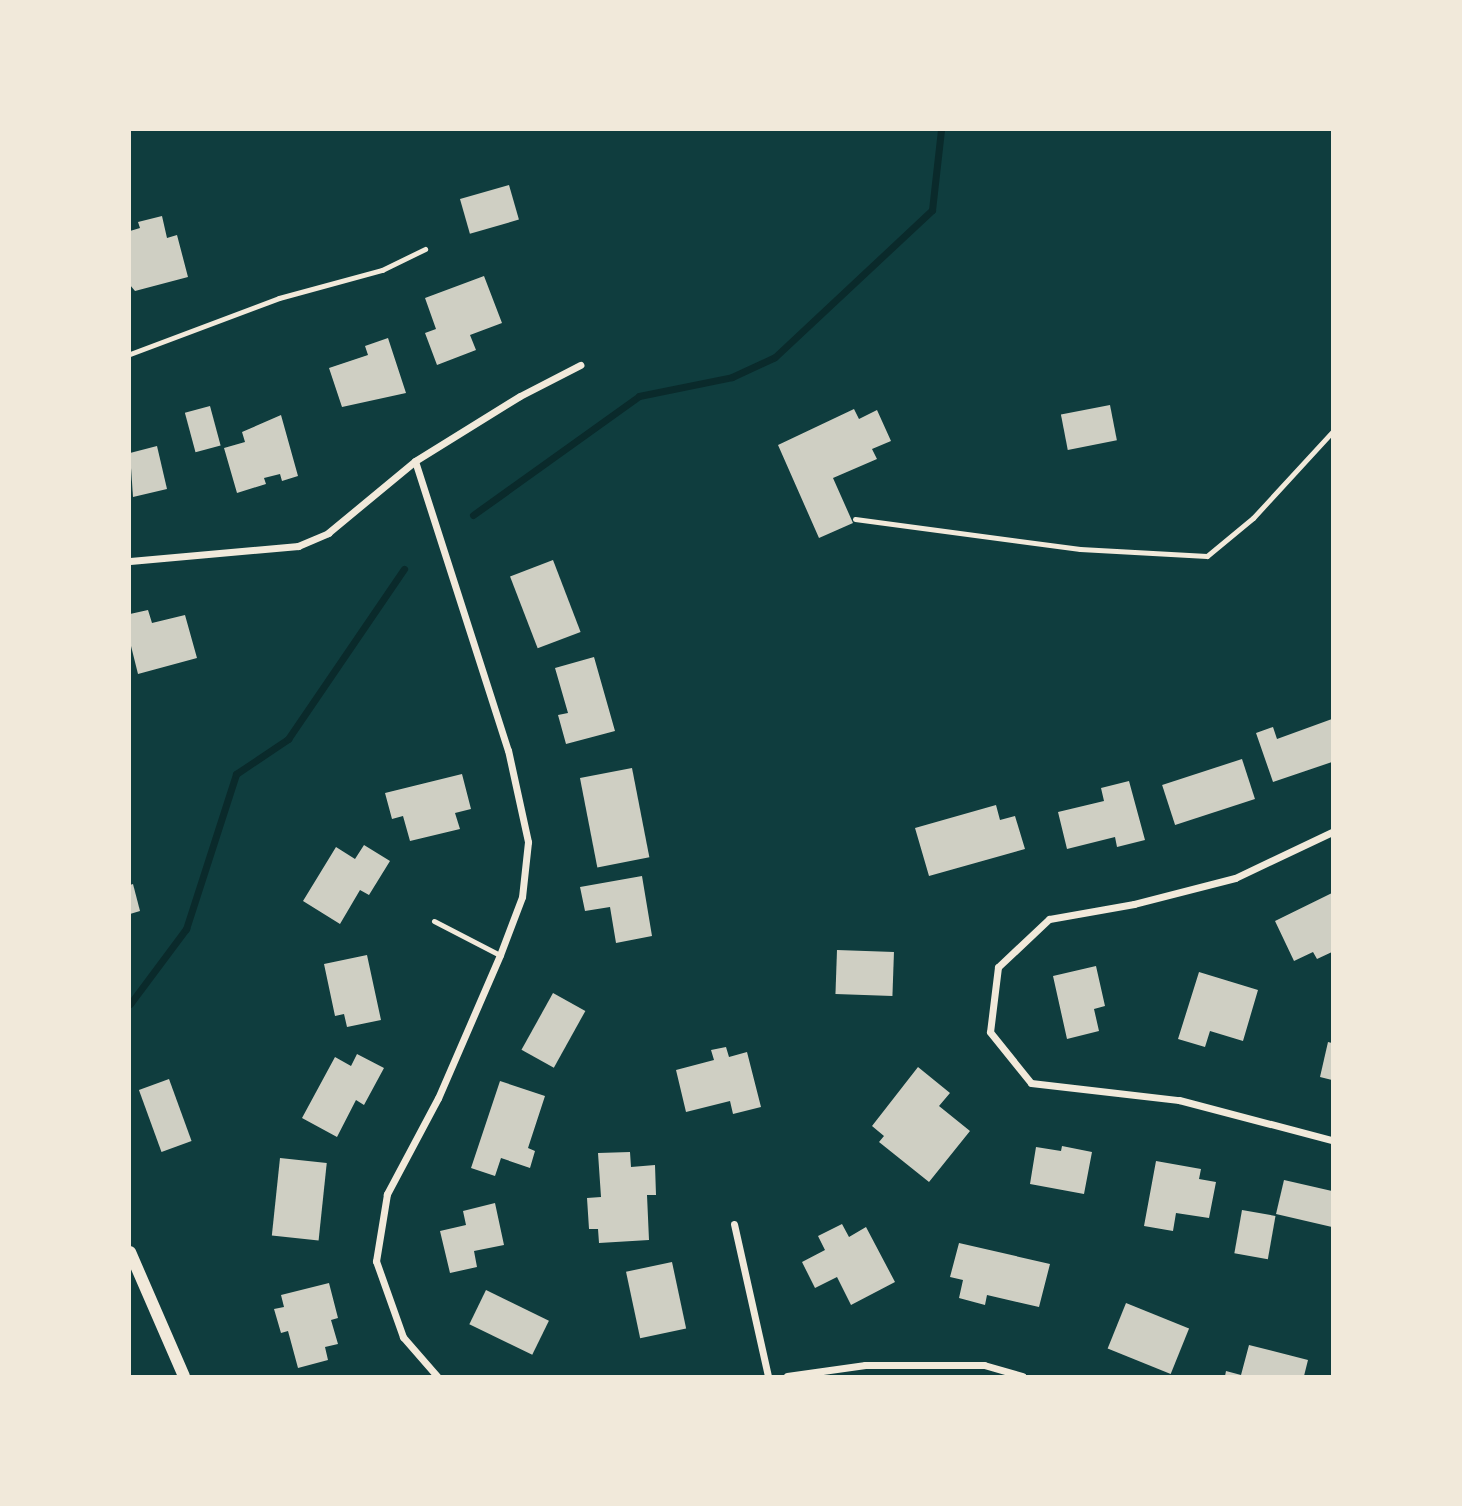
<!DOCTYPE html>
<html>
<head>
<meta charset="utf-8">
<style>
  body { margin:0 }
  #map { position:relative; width:1462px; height:1506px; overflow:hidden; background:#0f3d3e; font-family:"Times New Roman",serif }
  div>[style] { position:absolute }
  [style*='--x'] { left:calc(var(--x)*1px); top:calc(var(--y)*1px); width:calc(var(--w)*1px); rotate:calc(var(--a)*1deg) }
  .stream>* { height:7px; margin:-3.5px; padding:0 3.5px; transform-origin:3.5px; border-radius:3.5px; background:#0a2a2b }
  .building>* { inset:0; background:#cfcfc3; transform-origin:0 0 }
  .service>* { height:5px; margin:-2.5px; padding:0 2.5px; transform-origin:2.5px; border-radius:2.5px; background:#f1e9da }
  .minor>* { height:7px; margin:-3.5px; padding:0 3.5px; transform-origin:3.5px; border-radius:3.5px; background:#f1e9da }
  .tertiary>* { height:12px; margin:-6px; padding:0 6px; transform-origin:6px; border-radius:6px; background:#f1e9da }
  span { translate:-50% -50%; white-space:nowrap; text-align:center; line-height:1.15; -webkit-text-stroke:7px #f1e9da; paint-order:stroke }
  .frame { position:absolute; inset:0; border:131px solid #f1e9da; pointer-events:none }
</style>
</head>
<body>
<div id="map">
  <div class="stream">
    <i style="--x:473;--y:515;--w:204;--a:-35.6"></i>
    <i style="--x:639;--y:396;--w:95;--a:-11.5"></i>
    <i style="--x:732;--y:377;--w:47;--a:-24.9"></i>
    <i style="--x:775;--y:357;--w:215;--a:-43.1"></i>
    <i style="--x:932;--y:210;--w:81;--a:-83.6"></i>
    <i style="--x:130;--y:1004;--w:94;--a:-53.3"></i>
    <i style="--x:186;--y:929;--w:163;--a:-72.1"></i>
    <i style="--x:236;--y:774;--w:63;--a:-33.9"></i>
    <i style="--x:288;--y:739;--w:206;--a:-55.7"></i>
  </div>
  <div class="building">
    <i style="left:509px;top:185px;width:36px;height:51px;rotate:74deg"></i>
    <i style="clip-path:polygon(162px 216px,167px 238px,177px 235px,188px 277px,135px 291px,130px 285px,130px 231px,140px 228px,138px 222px)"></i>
    <i style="clip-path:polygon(484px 276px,502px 323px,470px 335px,476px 350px,437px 365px,425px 333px,436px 329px,425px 298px)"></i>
    <i style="clip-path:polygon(388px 338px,406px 393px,342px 407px,329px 368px,368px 355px,365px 346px)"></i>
    <i style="left:1110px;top:405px;width:36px;height:50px;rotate:79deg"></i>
    <i style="left:210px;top:406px;width:41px;height:26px;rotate:75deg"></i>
    <i style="clip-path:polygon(854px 409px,859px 419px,877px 410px,891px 441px,872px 449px,877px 459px,833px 478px,853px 523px,819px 538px,778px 445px)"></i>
    <i style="clip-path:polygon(281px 415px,298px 476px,282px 481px,280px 474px,264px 478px,266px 484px,237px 493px,224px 448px,245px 442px,242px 432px)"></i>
    <i style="clip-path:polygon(157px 446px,167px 489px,133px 497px,130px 453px)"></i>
    <i style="left:553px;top:560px;width:77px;height:46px;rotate:69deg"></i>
    <i style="clip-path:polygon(148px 610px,152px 623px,185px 615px,197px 658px,138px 674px,130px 642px,130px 614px)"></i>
    <i style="clip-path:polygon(594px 657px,615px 731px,566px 744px,558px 715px,568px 713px,555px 668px)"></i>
    <i style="clip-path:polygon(1332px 719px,1332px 762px,1273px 782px,1256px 733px,1273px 727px,1277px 739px)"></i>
    <i style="left:1242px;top:759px;width:42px;height:84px;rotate:72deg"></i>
    <i style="left:632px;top:768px;width:91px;height:53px;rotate:79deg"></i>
    <i style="clip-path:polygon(462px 774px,471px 809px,455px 813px,460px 829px,410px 841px,403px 816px,392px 819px,385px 793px)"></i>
    <i style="clip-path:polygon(1129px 781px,1145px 840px,1117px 847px,1115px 837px,1067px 849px,1058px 812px,1104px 801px,1101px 788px)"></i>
    <i style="clip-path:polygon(996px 805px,1000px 820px,1015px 816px,1025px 849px,929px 876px,915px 828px)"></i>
    <i style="clip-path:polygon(364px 845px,390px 861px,369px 895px,360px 890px,340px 924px,303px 901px,336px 847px,355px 859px)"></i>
    <i style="clip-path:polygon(642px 876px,652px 936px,616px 943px,610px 907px,585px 911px,580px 887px)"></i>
    <i style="clip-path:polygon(133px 884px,140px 911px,130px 914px,130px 885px)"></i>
    <i style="clip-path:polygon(1332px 893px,1332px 952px,1317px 959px,1313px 952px,1294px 961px,1275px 921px)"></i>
    <i style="left:837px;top:950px;width:57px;height:44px;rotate:2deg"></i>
    <i style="clip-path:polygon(367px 955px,381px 1020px,347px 1027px,344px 1014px,335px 1016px,324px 964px)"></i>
    <i style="clip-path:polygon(1096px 966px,1105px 1006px,1094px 1009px,1099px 1031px,1067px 1039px,1053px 976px)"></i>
    <i style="clip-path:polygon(1199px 972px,1258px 990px,1243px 1041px,1210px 1031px,1205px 1047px,1178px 1039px)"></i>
    <i style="left:553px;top:993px;width:37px;height:65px;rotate:29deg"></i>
    <i style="clip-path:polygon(1328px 1042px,1332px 1043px,1332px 1080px,1320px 1077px)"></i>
    <i style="clip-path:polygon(726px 1047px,729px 1057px,747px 1052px,761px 1107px,733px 1114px,730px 1101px,686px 1112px,676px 1070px,714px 1060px,711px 1050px)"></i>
    <i style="clip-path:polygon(357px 1054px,384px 1068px,364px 1105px,356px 1100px,337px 1137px,302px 1118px,335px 1057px,351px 1066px)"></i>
    <i style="clip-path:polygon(918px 1067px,950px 1093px,939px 1106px,970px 1131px,929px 1182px,879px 1142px,884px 1136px,872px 1126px)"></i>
    <i style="left:169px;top:1079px;width:66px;height:32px;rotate:70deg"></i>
    <i style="clip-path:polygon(500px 1081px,545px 1096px,528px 1148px,535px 1151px,530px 1168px,501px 1158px,495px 1176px,471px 1168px)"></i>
    <i style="clip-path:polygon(1062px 1146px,1092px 1152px,1084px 1194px,1030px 1184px,1036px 1147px,1061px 1151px)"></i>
    <i style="clip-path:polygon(630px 1152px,631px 1167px,655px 1165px,656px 1195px,647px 1195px,649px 1240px,599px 1243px,598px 1229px,589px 1229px,587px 1198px,601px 1197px,598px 1153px)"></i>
    <i style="left:280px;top:1158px;width:47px;height:78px;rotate:6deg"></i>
    <i style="clip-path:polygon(1156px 1161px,1201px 1169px,1199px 1179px,1216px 1182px,1209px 1218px,1176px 1213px,1173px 1231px,1144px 1226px)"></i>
    <i style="clip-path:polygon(1284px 1180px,1332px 1191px,1332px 1227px,1276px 1214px)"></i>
    <i style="clip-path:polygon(495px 1203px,504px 1245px,474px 1251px,477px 1267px,450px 1273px,440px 1231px,466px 1225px,463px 1211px)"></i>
    <i style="left:1242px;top:1210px;width:34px;height:44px;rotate:10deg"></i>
    <i style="clip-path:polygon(842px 1224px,849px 1237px,866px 1227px,895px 1282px,851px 1305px,837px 1277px,815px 1288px,802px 1262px,825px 1250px,818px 1236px)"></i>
    <i style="clip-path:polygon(959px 1243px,1050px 1264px,1039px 1307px,987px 1295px,985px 1305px,959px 1298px,963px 1280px,950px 1277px)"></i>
    <i style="left:672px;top:1262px;width:68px;height:47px;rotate:78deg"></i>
    <i style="clip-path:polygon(329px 1283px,338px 1318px,331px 1320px,338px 1344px,325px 1347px,328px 1360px,298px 1368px,288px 1331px,281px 1333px,274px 1309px,284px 1307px,281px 1295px)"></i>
    <i style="left:486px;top:1290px;width:70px;height:38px;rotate:26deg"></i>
    <i style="left:1126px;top:1303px;width:68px;height:49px;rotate:22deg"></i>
    <i style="clip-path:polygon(1249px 1345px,1308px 1360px,1304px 1376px,1225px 1376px,1226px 1371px,1241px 1375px)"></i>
  </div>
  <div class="service">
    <i style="--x:130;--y:354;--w:159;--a:-20.6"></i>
    <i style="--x:279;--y:298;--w:107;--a:-15.2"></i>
    <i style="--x:382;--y:270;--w:48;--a:-26"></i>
    <i style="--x:855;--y:519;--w:227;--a:7.6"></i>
    <i style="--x:1080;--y:549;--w:127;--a:3.2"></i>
    <i style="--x:1207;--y:556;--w:60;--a:-39.6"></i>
    <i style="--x:1253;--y:518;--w:117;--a:-47.4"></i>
    <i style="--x:434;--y:921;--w:74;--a:27.3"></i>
  </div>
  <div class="minor">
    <i style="--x:415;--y:461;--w:304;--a:72.2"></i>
    <i style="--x:508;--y:750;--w:94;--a:77.7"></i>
    <i style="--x:528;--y:842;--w:55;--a:96.2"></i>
    <i style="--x:522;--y:897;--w:62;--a:110.8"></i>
    <i style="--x:500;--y:955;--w:156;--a:113.4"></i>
    <i style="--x:438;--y:1098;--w:109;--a:118"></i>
    <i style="--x:387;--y:1194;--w:68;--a:99.3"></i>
    <i style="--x:376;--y:1261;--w:81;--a:70.4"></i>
    <i style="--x:403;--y:1337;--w:52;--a:48.9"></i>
    <i style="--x:130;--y:561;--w:169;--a:-5.1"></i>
    <i style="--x:298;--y:546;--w:33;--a:-23"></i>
    <i style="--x:328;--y:533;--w:113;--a:-39.6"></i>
    <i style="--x:415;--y:461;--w:123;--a:-31.8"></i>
    <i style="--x:520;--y:396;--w:68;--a:-27.3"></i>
    <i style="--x:1332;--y:832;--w:107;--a:154.6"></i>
    <i style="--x:1235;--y:878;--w:104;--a:165.6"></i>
    <i style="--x:1134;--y:904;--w:86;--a:170"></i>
    <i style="--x:1049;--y:919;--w:70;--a:136.7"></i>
    <i style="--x:998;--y:967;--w:65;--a:97"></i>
    <i style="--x:990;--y:1032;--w:65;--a:51.2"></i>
    <i style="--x:1031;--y:1083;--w:149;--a:6.6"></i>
    <i style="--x:1179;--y:1100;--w:158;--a:14.7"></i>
    <i style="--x:734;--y:1224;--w:156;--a:77.4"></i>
    <i style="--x:787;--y:1376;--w:79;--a:-8"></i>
    <i style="--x:865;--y:1365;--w:119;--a:0"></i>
    <i style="--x:984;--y:1365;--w:40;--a:16"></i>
  </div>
  <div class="tertiary">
    <i style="--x:130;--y:1252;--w:135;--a:66.5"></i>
  </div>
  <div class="frame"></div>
</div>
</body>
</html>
